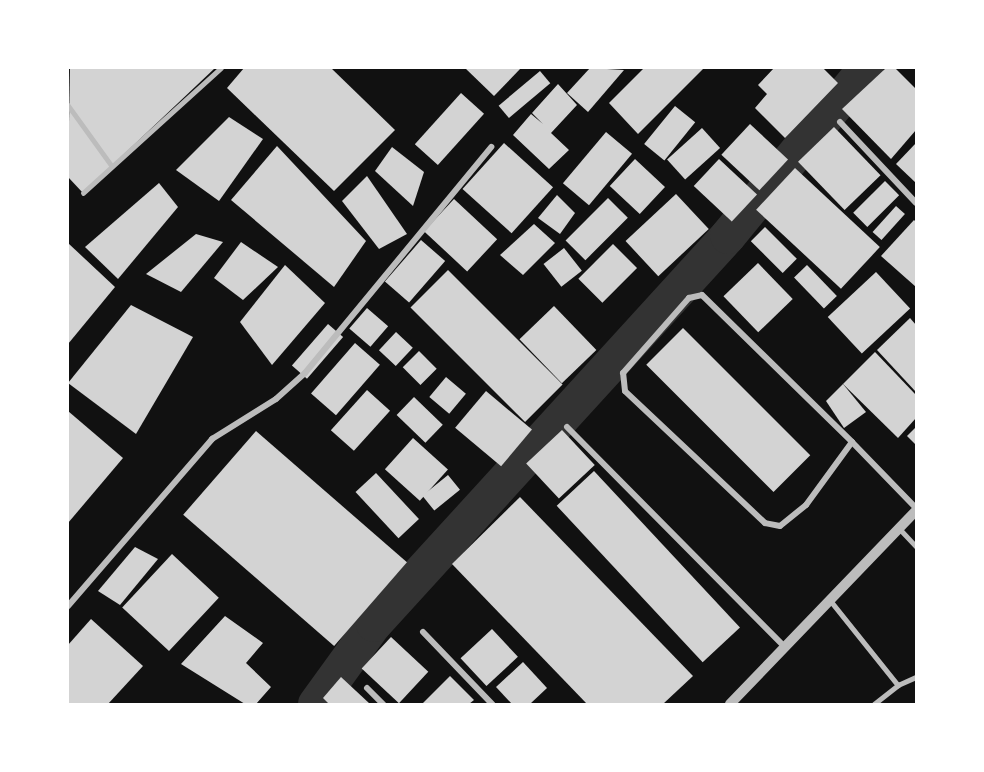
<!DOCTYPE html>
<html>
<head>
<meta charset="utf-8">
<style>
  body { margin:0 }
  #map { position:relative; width:984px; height:772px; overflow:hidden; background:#111; font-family:"Times New Roman",serif }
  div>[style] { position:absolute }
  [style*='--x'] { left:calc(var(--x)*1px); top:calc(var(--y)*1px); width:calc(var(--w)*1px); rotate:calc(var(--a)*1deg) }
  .canal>* { height:36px; margin:-18px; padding:0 18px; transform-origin:18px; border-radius:18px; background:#333 }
  .building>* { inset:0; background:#d3d3d3; transform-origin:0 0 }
  .service>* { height:4.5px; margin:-2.25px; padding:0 2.25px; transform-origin:2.25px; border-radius:2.25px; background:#bcbcbc }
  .minor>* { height:6px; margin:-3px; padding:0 3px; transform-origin:3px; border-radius:3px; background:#bcbcbc }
  .tertiary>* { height:10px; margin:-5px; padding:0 5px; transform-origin:5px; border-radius:5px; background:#bcbcbc }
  span { translate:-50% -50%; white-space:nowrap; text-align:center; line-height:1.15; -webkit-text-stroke:4.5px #fff; paint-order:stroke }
  .frame { position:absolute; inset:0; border:69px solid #fff; pointer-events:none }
</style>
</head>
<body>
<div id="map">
  <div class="canal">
    <i style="--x:316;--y:704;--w:99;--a:-54.1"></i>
    <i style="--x:374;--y:624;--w:525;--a:-47.62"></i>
    <i style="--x:728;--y:236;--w:217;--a:-50.6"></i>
  </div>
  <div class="building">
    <i style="clip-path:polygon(70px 68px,215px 68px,83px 193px,68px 177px)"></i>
    <i style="clip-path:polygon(244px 68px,331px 68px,395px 130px,334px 191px,227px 88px)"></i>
    <i style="clip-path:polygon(465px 68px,521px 68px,494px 96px)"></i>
    <i style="clip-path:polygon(590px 68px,624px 70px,588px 112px,567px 93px)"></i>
    <i style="clip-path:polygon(644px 68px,704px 68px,638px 134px,609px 103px)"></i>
    <i style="clip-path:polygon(774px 68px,823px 68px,838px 83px,785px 138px,755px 108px,767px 94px,758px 85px)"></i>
    <i style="clip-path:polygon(886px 68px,895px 68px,916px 89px,916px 130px,891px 159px,842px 109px)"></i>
    <i style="left:540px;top:71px;width:16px;height:54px;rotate:50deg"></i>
    <i style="clip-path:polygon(558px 84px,577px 105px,551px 133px,569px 150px,549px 169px,513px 135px,531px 114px,543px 124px,532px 113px)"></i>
    <i style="left:461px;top:93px;width:31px;height:69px;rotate:42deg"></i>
    <i style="left:675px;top:106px;width:26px;height:49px;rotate:39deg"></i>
    <i style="clip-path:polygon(229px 117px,263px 139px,219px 201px,176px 170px)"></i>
    <i style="left:750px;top:124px;width:52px;height:42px;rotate:43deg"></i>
    <i style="left:834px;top:127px;width:67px;height:50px;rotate:46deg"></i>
    <i style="left:702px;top:128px;width:27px;height:47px;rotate:48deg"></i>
    <i style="left:606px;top:132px;width:34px;height:67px;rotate:40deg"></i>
    <i style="left:504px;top:143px;width:66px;height:62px;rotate:42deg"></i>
    <i style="clip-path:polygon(916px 143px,916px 183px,896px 164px)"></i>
    <i style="clip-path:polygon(277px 146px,366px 241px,334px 287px,231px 200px)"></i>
    <i style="clip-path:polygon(392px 147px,424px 172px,413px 206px,375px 171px)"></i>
    <i style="left:635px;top:159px;width:41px;height:37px;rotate:43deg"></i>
    <i style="left:719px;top:159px;width:52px;height:37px;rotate:43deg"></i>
    <i style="left:795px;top:168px;width:116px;height:57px;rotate:43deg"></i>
    <i style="clip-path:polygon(367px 176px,407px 234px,379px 249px,342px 201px)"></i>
    <i style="left:885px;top:181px;width:20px;height:45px;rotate:45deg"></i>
    <i style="clip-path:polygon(159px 183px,178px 207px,118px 279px,85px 247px)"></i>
    <i style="left:676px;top:194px;width:48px;height:69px;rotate:47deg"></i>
    <i style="clip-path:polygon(557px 195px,575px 213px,560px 234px,538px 218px)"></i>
    <i style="left:608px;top:198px;width:28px;height:60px;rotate:45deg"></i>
    <i style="left:454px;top:199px;width:59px;height:44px;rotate:43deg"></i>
    <i style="left:896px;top:206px;width:12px;height:35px;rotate:42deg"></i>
    <i style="clip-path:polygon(914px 220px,916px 222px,916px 287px,881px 256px)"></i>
    <i style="clip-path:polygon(534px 224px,555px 243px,523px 275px,500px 255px)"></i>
    <i style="left:765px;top:227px;width:45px;height:20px;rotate:45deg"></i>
    <i style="clip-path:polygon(196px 234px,223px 242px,181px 292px,146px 274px)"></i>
    <i style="left:421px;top:240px;width:32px;height:55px;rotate:41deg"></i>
    <i style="clip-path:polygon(241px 242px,278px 267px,243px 300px,214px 278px)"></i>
    <i style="clip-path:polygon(68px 243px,115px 287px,68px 344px)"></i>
    <i style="left:613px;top:244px;width:34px;height:49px;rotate:45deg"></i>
    <i style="left:564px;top:248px;width:29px;height:26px;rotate:52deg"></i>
    <i style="left:758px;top:263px;width:50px;height:48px;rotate:46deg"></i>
    <i style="clip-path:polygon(285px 265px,325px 303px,272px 365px,240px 322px)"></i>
    <i style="left:807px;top:265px;width:43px;height:18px;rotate:46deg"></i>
    <i style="left:448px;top:270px;width:162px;height:53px;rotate:45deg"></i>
    <i style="left:876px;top:272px;width:50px;height:66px;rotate:47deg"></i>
    <i style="clip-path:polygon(131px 305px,193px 337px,136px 434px,68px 383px)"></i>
    <i style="left:554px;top:306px;width:61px;height:48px;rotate:46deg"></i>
    <i style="left:367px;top:308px;width:28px;height:27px;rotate:41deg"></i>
    <i style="clip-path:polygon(910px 318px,916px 325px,916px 392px,877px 350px)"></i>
    <i style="left:328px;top:324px;width:20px;height:55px;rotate:41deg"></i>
    <i style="left:683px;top:328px;width:180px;height:52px;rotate:45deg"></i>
    <i style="left:396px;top:332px;width:23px;height:25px;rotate:43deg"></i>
    <i style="left:355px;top:343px;width:33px;height:67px;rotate:41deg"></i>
    <i style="left:419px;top:351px;width:25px;height:23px;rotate:45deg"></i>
    <i style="clip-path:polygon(875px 352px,916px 395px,916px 418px,898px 438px,843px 384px)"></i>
    <i style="left:446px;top:377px;width:26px;height:26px;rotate:40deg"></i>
    <i style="clip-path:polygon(843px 384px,866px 412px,844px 428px,826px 401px)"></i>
    <i style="left:367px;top:390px;width:31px;height:54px;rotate:42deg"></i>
    <i style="left:486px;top:391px;width:60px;height:48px;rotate:40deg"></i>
    <i style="left:414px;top:397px;width:40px;height:25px;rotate:44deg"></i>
    <i style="clip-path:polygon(68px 411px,123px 458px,68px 523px)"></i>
    <i style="clip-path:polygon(916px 427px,916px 445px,907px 436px)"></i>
    <i style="left:562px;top:430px;width:48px;height:49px;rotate:47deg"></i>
    <i style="left:256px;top:431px;width:200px;height:111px;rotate:41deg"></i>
    <i style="left:413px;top:438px;width:47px;height:42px;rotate:42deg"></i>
    <i style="left:594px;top:471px;width:214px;height:51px;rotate:47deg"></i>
    <i style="left:376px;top:473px;width:63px;height:28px;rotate:47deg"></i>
    <i style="left:448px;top:475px;width:19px;height:33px;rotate:51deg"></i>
    <i style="clip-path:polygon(520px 497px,693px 676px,663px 704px,587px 704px,452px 564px)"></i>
    <i style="clip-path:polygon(135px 547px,158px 559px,120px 605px,98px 591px)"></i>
    <i style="left:172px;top:554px;width:64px;height:73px;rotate:43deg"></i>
    <i style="clip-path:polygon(225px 616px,263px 643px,246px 663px,271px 687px,256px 704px,245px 704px,181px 664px)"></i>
    <i style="clip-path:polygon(91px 619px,143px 666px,108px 704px,68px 704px,68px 645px)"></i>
    <i style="left:492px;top:629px;width:38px;height:43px;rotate:47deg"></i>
    <i style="left:391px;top:637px;width:51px;height:43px;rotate:43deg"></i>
    <i style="clip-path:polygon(523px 662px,547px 688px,530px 704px,512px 704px,496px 687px)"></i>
    <i style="clip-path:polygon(450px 676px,474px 700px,469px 704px,422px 704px)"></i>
    <i style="clip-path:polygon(341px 677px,370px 704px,329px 704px,323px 698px)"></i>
  </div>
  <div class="service">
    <i style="--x:68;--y:105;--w:75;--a:54.2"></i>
    <i style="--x:83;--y:193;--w:186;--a:-42.2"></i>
    <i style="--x:900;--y:529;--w:23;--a:47"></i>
    <i style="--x:830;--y:600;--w:109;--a:51.3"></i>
    <i style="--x:874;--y:704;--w:31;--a:-38"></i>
    <i style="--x:898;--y:685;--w:20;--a:-24"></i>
  </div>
  <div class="minor">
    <i style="--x:840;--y:122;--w:111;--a:46.8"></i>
    <i style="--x:567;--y:427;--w:307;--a:45.3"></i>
    <i style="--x:852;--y:442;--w:78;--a:126.1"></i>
    <i style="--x:806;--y:505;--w:33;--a:141"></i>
    <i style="--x:780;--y:526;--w:15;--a:-169"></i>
    <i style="--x:765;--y:523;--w:192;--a:-136.7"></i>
    <i style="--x:625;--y:391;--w:18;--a:-96"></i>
    <i style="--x:623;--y:373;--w:100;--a:-48.7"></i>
    <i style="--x:689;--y:298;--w:13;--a:-13"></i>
    <i style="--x:702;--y:295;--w:210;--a:44.4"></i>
    <i style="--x:852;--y:442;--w:92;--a:45.9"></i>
    <i style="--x:68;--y:606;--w:221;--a:-49.2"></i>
    <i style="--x:212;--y:439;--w:75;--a:-32"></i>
    <i style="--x:276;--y:399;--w:39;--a:-42"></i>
    <i style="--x:305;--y:373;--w:293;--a:-50.5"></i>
    <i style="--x:423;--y:632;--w:100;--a:46.2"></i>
    <i style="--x:367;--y:688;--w:23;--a:45"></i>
  </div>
  <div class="tertiary">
    <i style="--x:730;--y:704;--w:268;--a:-46.1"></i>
  </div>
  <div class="frame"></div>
</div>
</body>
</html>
